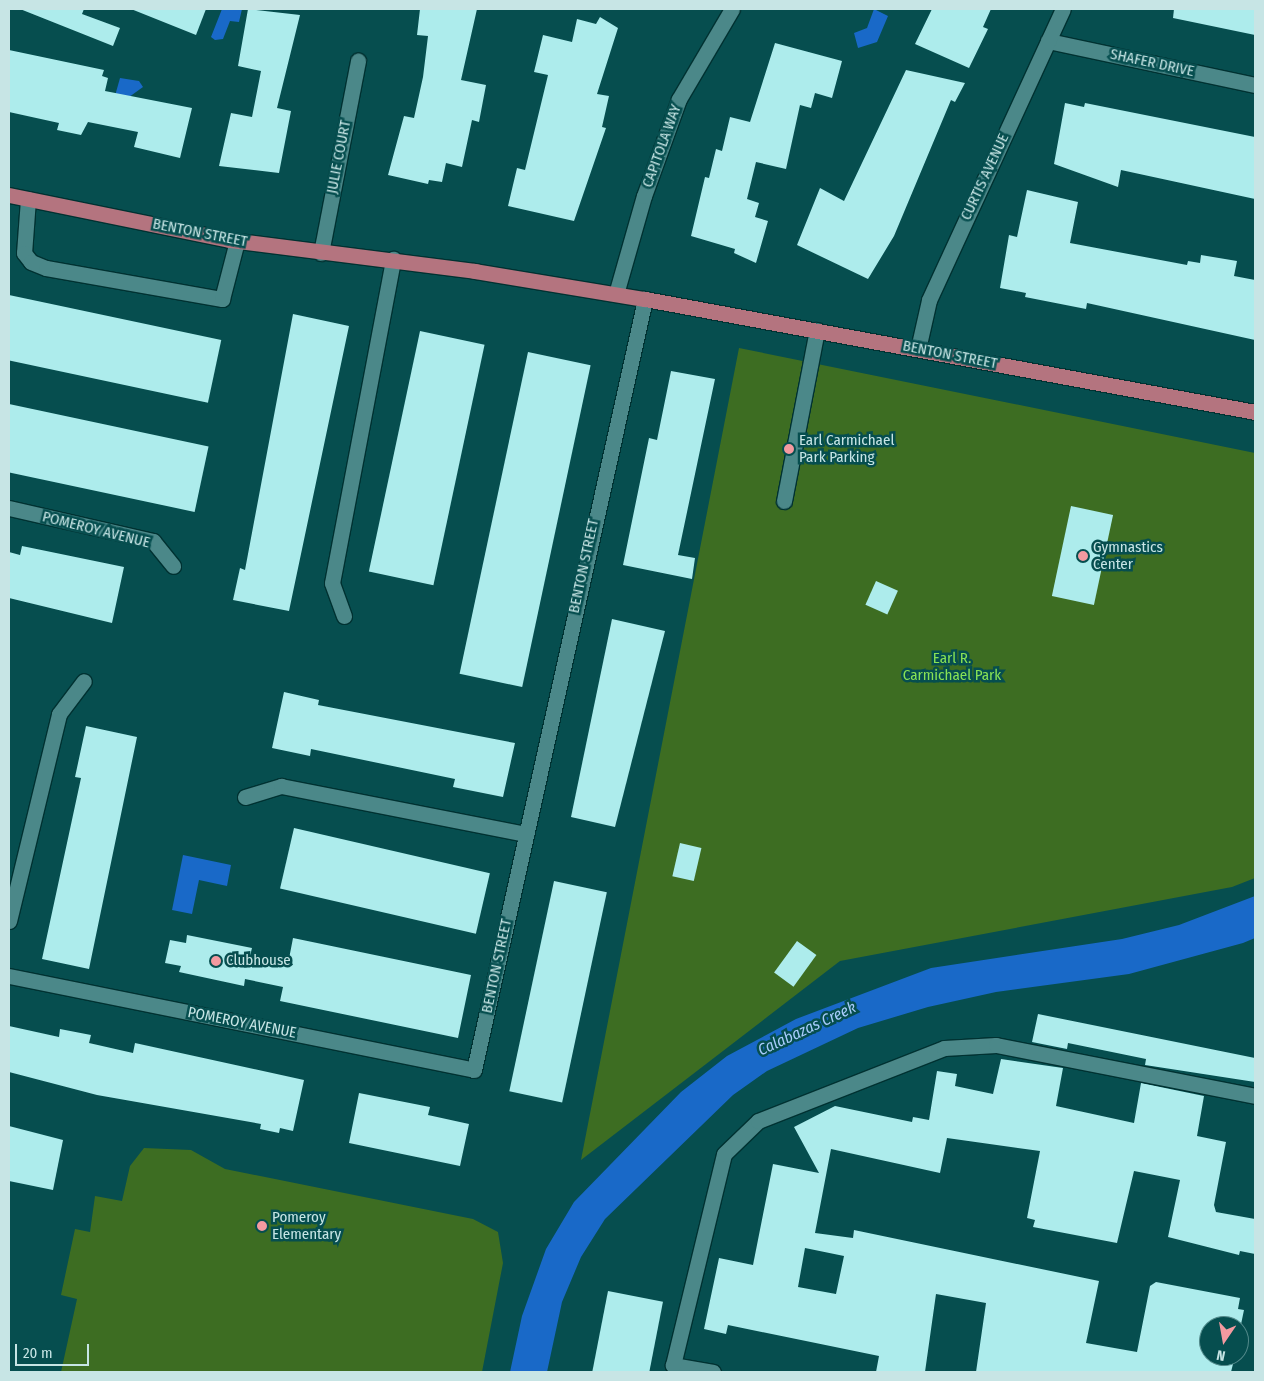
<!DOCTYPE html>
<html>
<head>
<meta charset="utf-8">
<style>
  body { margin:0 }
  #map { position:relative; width:1264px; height:1381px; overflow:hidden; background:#064e4f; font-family:"Fira Sans Condensed",sans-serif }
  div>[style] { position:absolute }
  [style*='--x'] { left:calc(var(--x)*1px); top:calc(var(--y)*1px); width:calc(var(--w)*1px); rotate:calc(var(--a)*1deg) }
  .green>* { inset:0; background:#3d6d22 }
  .water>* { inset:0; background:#1969c8 }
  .building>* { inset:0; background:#adecec; transform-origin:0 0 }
  .roads { filter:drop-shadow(1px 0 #003232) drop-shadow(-1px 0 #003232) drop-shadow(0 1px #003232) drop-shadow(0 -1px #003232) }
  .minor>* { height:15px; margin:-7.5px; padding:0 7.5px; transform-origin:7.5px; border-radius:7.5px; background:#4b8889 }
  .major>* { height:15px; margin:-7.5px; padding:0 7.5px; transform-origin:7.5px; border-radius:7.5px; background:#b4747f }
  .dots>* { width:14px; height:14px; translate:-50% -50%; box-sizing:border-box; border:2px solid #064e4f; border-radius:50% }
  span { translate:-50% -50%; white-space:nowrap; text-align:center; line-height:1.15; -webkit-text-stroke:5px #064e4f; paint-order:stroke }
  .street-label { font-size:15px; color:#c7e5e5 }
  .poi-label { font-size:15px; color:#c7e5e5 }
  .left { translate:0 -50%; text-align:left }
  .park-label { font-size:15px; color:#88e255 }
  .water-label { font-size:16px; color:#a7cbfb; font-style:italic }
  .frame { position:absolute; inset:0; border:10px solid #c7e5e5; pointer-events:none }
  .north { position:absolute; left:1199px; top:1316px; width:50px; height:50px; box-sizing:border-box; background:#064e4f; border:1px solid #538a8b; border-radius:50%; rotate:192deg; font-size:14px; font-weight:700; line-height:20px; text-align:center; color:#c7e5e5 }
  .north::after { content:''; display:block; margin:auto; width:18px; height:22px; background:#f49aa0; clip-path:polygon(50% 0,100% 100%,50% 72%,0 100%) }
  .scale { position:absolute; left:15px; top:1344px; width:74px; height:22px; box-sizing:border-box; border:2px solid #c7e5e5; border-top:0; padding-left:6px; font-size:15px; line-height:18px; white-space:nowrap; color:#c7e5e5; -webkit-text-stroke:4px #064e4f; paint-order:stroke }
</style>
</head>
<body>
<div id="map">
  <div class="green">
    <i style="clip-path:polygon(739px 348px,1255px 453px,1255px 878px,1232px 887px,840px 961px,581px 1160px)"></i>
    <i style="clip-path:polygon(144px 1148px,191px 1150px,225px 1169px,473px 1219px,498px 1232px,503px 1263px,482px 1372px,61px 1372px,77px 1299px,61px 1295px,75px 1229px,90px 1232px,95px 1196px,122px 1201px,130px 1166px)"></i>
  </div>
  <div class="water">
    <i style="clip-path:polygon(222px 9px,242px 9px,239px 22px,230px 21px,223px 39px,215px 40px,211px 37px)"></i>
    <i style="clip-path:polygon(874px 9px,888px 16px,877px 42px,858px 48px,854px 33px,867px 28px)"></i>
    <i style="clip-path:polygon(120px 78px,139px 81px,143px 87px,111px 110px)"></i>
    <i style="clip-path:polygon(183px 855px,231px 865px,227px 886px,199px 880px,192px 914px,172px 910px)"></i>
    <i style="clip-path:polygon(1255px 896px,1255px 938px,1243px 943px,1129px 974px,996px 992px,928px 1007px,858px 1028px,767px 1071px,733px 1095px,605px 1219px,581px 1257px,562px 1302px,547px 1372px,510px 1372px,522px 1316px,546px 1249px,574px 1202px,681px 1092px,727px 1056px,796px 1019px,931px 968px,1122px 939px,1179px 925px)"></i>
  </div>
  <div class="building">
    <i style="clip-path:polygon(20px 9px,84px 9px,82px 14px,120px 28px,113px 46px)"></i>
    <i style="clip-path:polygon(131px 9px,206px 9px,196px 35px)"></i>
    <i style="clip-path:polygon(248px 9px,300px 15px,277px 108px,291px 111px,279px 173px,219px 166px,231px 113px,252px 117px,261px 71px,238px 66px)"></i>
    <i style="clip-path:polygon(420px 9px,477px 9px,461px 80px,486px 85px,479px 122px,472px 120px,462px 167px,446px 163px,442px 182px,429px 180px,428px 184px,388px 175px,404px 116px,414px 118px,423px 77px,428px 36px,417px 35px)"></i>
    <i style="clip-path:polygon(932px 9px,991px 9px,983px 27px,988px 29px,969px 68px,915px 44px)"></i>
    <i style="clip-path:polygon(1174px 9px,1255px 9px,1255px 35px,1173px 18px)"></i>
    <i style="clip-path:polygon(600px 17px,618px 28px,597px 94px,609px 96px,602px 127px,606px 128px,574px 221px,508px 206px,517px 168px,525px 170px,548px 75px,534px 72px,543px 35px,572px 42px,577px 19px,596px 24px)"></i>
    <i style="clip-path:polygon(775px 43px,842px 61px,832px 98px,815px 93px,811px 108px,800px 105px,786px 169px,756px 162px,747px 199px,759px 203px,755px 217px,768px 221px,756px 263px,734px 253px,735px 249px,691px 236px,705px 177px,709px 178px,716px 149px,722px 151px,730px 117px,750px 122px)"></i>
    <i style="clip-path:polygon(9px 50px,104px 70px,102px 76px,108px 78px,105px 91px,192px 108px,180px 158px,134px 147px,138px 132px,88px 122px,81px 135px,57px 130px,59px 123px,9px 112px)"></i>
    <i style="clip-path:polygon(906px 70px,965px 83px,955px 102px,951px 100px,894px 236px,868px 279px,797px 245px,820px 188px,844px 201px)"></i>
    <i style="clip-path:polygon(1065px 103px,1084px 107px,1085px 103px,1255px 137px,1255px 199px,1121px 170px,1118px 187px,1054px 164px)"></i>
    <i style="clip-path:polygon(1027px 190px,1078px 202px,1070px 243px,1187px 265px,1188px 261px,1200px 263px,1201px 255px,1237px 261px,1234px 276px,1255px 280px,1255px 340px,1087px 303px,1086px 309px,1025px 297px,1026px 293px,1000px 288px,1009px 235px,1017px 237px)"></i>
    <i style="left:9px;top:295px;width:217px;height:64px;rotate:12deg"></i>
    <i style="clip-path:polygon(293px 314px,349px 326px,289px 611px,233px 600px,240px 568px,245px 570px)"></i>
    <i style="left:420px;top:331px;width:66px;height:246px;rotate:12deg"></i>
    <i style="left:528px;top:352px;width:64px;height:329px;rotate:12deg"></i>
    <i style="clip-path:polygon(671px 371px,715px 379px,678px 555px,695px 558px,692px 579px,623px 565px,649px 438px,657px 440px)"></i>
    <i style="left:9px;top:404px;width:204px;height:67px;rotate:12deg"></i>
    <i style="left:1071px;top:506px;width:43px;height:92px;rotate:12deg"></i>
    <i style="clip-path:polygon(22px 546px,124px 567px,112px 623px,9px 598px,9px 552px,20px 555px)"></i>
    <i style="left:876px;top:581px;width:24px;height:26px;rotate:24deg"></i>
    <i style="clip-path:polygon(612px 619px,665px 631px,615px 827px,571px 817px)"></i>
    <i style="clip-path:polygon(284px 692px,319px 700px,318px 705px,515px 743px,503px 797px,453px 787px,455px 779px,311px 749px,310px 756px,272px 748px)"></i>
    <i style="clip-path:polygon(86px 726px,137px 737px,89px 969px,42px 959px,81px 778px,75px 777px)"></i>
    <i style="left:294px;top:828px;width:201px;height:62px;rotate:13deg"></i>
    <i style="left:680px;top:843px;width:22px;height:34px;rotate:13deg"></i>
    <i style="left:554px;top:881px;width:54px;height:215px;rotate:12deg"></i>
    <i style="clip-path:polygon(187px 935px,252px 948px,250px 956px,288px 964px,293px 938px,471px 975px,458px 1038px,280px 1001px,283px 987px,245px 979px,244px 986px,179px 972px,181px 966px,165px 963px,170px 940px,186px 943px)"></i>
    <i style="left:797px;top:941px;width:24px;height:39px;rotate:36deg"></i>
    <i style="clip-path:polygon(1038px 1014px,1255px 1058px,1255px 1082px,1145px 1065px,1146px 1059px,1068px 1043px,1067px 1049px,1032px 1042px)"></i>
    <i style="clip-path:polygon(9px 1026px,59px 1037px,60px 1029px,91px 1035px,89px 1043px,133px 1053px,135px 1043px,304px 1080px,293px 1131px,280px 1128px,279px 1133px,260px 1129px,261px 1124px,97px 1095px,9px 1072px)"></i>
    <i style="clip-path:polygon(evenodd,1001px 1059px,1063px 1068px,1056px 1106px,1134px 1123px,1141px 1083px,1204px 1096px,1197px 1136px,1226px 1142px,1214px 1205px,1216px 1212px,1255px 1219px,1255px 1254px,1240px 1251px,1239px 1255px,1168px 1237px,1180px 1180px,1134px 1171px,1117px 1243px,1033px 1227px,1035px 1220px,1027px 1218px,1040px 1151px,947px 1138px,940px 1173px,831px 1149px,815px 1233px,853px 1238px,854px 1230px,1099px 1281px,1086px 1343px,1137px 1352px,1150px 1286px,1156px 1282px,1240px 1298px,1238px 1309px,1244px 1310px,1239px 1334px,1239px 1326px,1209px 1326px,1209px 1356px,1235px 1356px,1231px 1372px,976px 1372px,986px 1303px,936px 1294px,925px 1372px,876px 1372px,879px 1356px,728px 1325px,726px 1334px,704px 1329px,719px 1258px,753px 1265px,773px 1164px,819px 1173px,794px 1127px,835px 1106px,912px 1122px,913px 1117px,929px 1120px,937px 1071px,957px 1074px,955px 1086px,993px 1094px,1001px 1059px,805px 1248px,844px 1256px,836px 1294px,798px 1287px,805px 1248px)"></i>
    <i style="clip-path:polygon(359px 1093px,430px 1107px,428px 1115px,469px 1124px,460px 1166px,349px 1143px)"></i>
    <i style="clip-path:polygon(9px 1126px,63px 1140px,53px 1190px,9px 1181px)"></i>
    <i style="left:608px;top:1291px;width:56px;height:82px;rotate:11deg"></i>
  </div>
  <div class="roads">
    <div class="minor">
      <i style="--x:1048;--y:41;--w:212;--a:12"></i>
      <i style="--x:28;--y:199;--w:54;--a:94.2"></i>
      <i style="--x:24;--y:253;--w:11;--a:52"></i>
      <i style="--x:31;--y:262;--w:16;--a:22"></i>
      <i style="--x:46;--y:268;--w:179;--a:10"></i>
      <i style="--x:222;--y:299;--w:60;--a:-75.5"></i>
      <i style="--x:321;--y:253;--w:196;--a:-79.1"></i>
      <i style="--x:616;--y:294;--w:102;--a:-74.1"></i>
      <i style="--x:644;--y:196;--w:103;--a:-70.2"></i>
      <i style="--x:679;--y:99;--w:104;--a:-59.5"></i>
      <i style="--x:918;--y:349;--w:50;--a:-77.3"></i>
      <i style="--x:929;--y:300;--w:320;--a:-65.3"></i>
      <i style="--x:784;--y:501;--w:174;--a:-79.1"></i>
      <i style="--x:9;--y:508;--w:148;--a:12.9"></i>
      <i style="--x:153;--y:541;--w:32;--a:51"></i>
      <i style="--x:344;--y:616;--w:35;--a:-110"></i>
      <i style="--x:332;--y:583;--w:330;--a:-79.3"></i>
      <i style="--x:245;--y:797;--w:38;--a:-17"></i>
      <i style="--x:281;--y:786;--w:250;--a:11.1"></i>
      <i style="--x:9;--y:921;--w:213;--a:-76.4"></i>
      <i style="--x:59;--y:714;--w:41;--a:-52.9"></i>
      <i style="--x:9;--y:976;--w:474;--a:11.4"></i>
      <i style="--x:474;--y:1070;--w:790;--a:-77.49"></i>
      <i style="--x:713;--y:1372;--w:41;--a:-170.1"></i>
      <i style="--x:673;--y:1365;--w:217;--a:-76.4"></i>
      <i style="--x:724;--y:1154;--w:47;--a:-44.1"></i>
      <i style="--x:758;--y:1121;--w:200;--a:-21.4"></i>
      <i style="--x:944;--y:1048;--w:52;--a:-3.3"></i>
      <i style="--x:996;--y:1045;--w:264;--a:11.1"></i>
    </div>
    <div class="major">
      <i style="--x:9;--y:195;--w:226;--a:11.5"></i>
      <i style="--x:230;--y:240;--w:247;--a:7.2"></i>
      <i style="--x:475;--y:271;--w:172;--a:9.4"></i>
      <i style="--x:645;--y:299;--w:620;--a:10.49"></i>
    </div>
  </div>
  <div class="dots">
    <i style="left:789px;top:449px;background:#f49aa0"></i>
    <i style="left:1083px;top:556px;background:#f49aa0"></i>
    <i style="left:216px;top:961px;background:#f49aa0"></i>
    <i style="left:262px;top:1226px;background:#f49aa0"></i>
  </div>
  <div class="street-label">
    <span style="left:1152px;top:63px;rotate:12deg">SHAFER DRIVE</span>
    <span style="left:662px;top:146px;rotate:-70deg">CAPITOLA WAY</span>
    <span style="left:339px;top:157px;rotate:-79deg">JULIE COURT</span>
    <span style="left:985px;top:177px;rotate:-65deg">CURTIS AVENUE</span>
    <span style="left:200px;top:233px;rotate:11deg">BENTON STREET</span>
    <span style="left:950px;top:355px;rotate:11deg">BENTON STREET</span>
    <span style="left:96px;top:530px;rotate:14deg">POMEROY AVENUE</span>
    <span style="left:584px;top:566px;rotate:-78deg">BENTON STREET</span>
    <span style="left:497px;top:966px;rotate:-78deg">BENTON STREET</span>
    <span style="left:242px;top:1023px;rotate:11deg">POMEROY AVENUE</span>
  </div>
  <div class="poi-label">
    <span class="left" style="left:799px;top:449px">Earl Carmichael<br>Park Parking</span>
    <span class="left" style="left:1093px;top:556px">Gymnastics<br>Center</span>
    <span class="left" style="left:226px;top:961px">Clubhouse</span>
    <span class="left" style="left:272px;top:1226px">Pomeroy<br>Elementary</span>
  </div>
  <div class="park-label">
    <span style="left:952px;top:667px">Earl R.<br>Carmichael Park</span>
  </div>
  <div class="water-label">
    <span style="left:807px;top:1029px;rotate:-25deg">Calabazas Creek</span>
  </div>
  <div class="frame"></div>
  <div class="north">N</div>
  <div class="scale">20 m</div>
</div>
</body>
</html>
